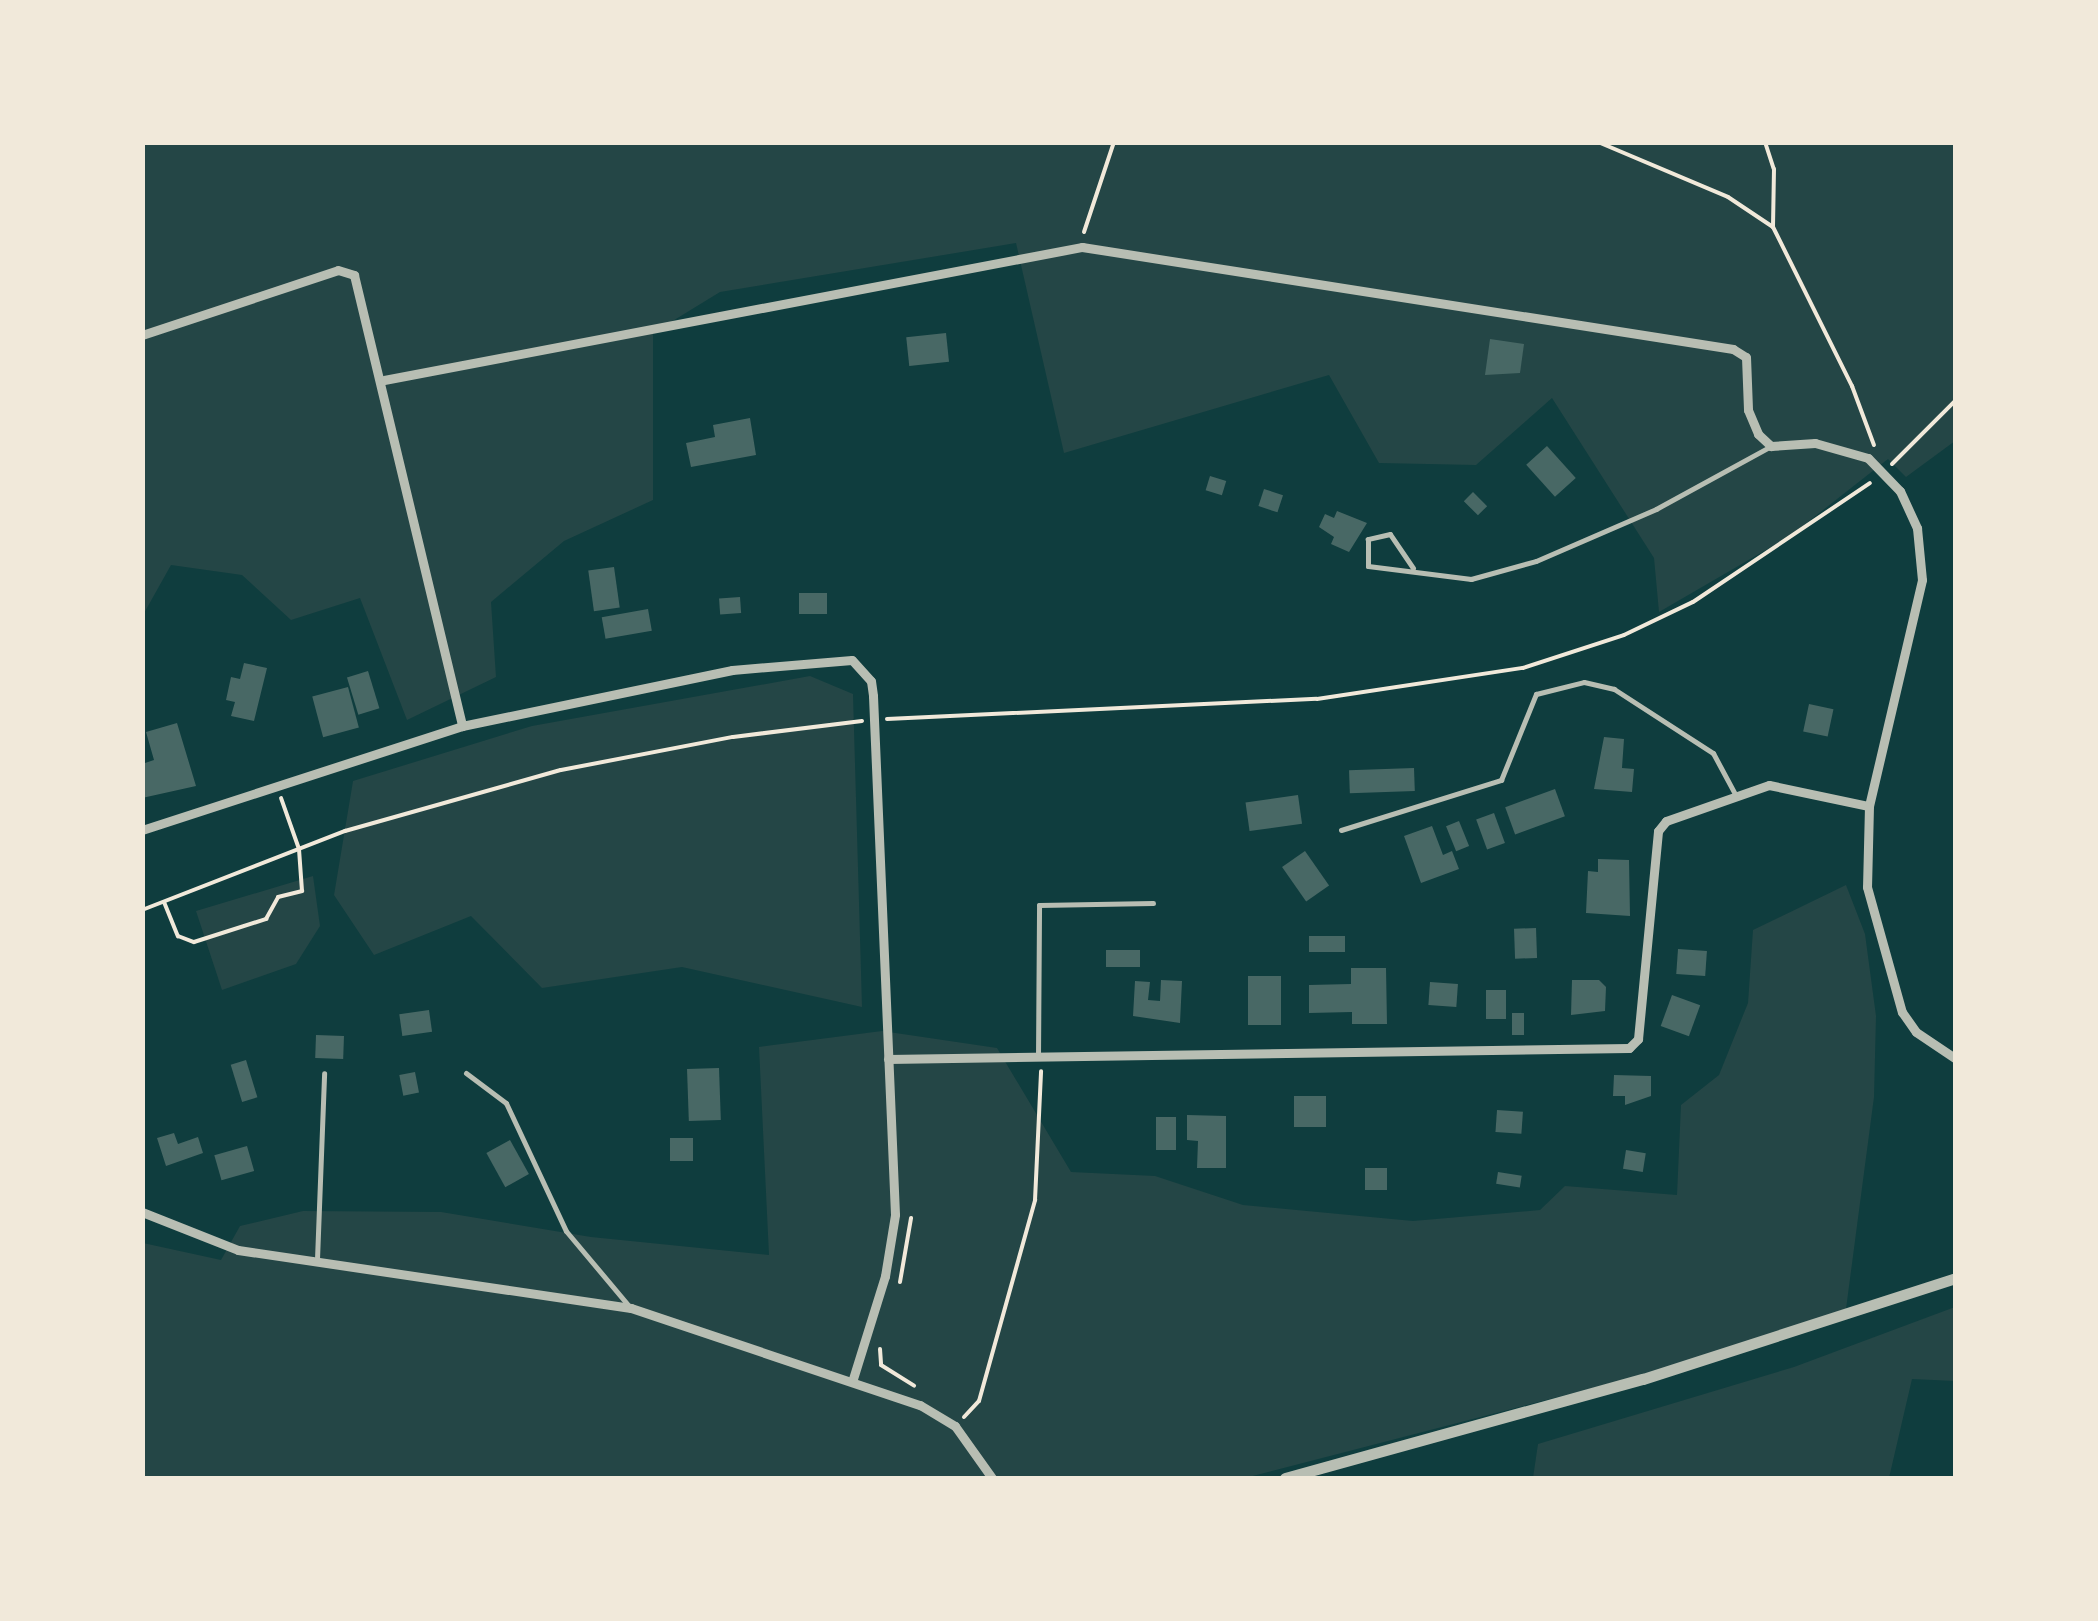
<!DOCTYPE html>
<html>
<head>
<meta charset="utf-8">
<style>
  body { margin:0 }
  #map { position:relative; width:2098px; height:1621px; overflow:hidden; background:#0f3d3e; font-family:Inter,sans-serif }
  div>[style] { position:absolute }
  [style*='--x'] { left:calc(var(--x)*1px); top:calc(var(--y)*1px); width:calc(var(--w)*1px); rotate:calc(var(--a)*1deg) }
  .green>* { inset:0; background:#244646 }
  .building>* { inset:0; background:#486865; transform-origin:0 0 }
  .path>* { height:4px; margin:-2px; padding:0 2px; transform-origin:2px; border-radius:2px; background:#f1e9da }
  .service>* { height:5px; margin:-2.5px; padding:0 2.5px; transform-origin:2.5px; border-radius:2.5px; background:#b8beb3 }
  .minor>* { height:9px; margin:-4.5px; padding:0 4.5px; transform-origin:4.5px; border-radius:4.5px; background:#b8beb3 }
  .tertiary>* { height:11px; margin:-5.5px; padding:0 5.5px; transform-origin:5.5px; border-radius:5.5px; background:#b8beb3 }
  span { translate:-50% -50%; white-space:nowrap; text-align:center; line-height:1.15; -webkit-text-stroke:9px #f1e9da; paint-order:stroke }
  .frame { position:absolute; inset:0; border:145px solid #f1e9da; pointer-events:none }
</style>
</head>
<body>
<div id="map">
  <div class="green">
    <i style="clip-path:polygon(142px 143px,1955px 143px,1955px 441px,1906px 477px,1888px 459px,1790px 536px,1659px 612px,1654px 558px,1552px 398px,1476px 465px,1379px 463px,1329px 375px,1064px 453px,1016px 243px,720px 292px,653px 333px,653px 500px,564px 541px,491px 602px,496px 677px,407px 720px,360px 598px,291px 620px,242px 575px,171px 565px,143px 615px)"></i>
    <i style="clip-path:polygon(810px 676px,853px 694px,862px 1007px,682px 967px,542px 988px,471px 916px,374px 955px,334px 895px,353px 781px,532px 726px)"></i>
    <i style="clip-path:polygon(313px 876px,320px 926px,296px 964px,222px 990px,196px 911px)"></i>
    <i style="clip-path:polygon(1846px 885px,1865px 934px,1876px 1016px,1874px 1097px,1846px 1309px,1666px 1369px,1245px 1478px,143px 1478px,143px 1243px,221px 1260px,240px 1226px,303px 1211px,441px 1212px,591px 1237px,769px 1255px,759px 1047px,882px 1031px,997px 1048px,1071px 1172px,1155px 1176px,1243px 1205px,1413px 1221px,1540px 1210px,1565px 1186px,1677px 1195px,1681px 1105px,1719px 1075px,1748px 1003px,1753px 930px)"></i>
    <i style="clip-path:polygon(1955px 1307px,1955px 1381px,1912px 1379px,1889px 1478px,1533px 1478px,1538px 1444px,1794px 1367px)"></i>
  </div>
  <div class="building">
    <i style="left:946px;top:333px;width:29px;height:40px;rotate:84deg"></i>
    <i style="clip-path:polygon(1490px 339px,1524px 344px,1520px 373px,1485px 375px)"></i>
    <i style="clip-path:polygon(750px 418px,756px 455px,691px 467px,686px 443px,715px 437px,713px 425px)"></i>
    <i style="left:1547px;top:446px;width:43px;height:28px;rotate:48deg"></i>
    <i style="left:1210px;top:476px;width:17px;height:15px;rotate:17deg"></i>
    <i style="left:1264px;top:489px;width:20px;height:18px;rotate:18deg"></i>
    <i style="left:1473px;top:492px;width:20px;height:13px;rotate:45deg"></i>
    <i style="clip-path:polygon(1337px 511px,1367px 523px,1349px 552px,1331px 544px,1334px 537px,1319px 527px,1325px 514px,1334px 518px)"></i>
    <i style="left:614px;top:567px;width:41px;height:26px;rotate:82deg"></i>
    <i style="left:827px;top:593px;width:21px;height:28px;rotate:90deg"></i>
    <i style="left:740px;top:597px;width:16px;height:21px;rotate:86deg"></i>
    <i style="left:648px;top:609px;width:22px;height:47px;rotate:80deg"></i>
    <i style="clip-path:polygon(244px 663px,267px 668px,254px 721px,231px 716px,235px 702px,226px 700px,231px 677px,240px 679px)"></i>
    <i style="left:368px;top:671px;width:39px;height:22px;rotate:73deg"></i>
    <i style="left:348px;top:687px;width:42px;height:37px;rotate:75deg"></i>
    <i style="left:1809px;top:704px;width:25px;height:28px;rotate:12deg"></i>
    <i style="clip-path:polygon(177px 723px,196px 786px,142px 798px,142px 764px,154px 760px,146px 732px)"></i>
    <i style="clip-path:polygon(1604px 737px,1624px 739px,1622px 768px,1634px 769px,1632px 792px,1594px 789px)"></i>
    <i style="left:1414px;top:768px;width:23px;height:65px;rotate:88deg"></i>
    <i style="left:1555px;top:789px;width:29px;height:53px;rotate:70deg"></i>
    <i style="left:1298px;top:795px;width:29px;height:53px;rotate:82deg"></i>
    <i style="left:1494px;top:813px;width:32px;height:19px;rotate:70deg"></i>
    <i style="left:1459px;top:821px;width:27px;height:14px;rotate:68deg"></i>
    <i style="clip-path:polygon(1432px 826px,1443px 855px,1452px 851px,1459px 869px,1421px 883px,1404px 836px)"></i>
    <i style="left:1305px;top:851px;width:42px;height:28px;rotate:55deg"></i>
    <i style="clip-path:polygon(1598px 859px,1629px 860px,1630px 916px,1586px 913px,1588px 871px,1598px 872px)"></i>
    <i style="left:1536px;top:928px;width:30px;height:22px;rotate:88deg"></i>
    <i style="left:1309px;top:936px;width:36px;height:16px"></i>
    <i style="left:1678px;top:949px;width:29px;height:25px;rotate:4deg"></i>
    <i style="left:1106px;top:950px;width:34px;height:17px"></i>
    <i style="clip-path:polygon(1351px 968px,1386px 968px,1387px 1024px,1352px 1024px,1352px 1012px,1309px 1013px,1309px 985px,1351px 984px)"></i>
    <i style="left:1248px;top:976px;width:33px;height:49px"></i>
    <i style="clip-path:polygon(1161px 980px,1182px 981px,1180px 1023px,1133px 1016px,1135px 981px,1150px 982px,1148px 1000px,1160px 1001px)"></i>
    <i style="clip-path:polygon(1572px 980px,1599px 980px,1606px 987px,1605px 1011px,1571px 1015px)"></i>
    <i style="left:1430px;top:982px;width:28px;height:23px;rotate:4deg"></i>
    <i style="left:1486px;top:990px;width:20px;height:29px"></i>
    <i style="left:1672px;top:995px;width:30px;height:33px;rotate:20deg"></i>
    <i style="left:429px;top:1010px;width:22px;height:30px;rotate:82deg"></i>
    <i style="left:1512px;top:1013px;width:12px;height:22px"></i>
    <i style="left:316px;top:1035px;width:28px;height:23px;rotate:2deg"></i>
    <i style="left:246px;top:1060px;width:39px;height:16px;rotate:73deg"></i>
    <i style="left:719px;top:1068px;width:52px;height:32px;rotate:88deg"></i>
    <i style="left:415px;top:1072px;width:21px;height:16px;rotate:79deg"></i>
    <i style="clip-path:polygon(1614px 1075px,1651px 1076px,1651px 1096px,1625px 1105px,1625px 1096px,1613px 1096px)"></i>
    <i style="left:1294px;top:1096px;width:32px;height:31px"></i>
    <i style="left:1497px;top:1110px;width:26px;height:22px;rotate:4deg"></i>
    <i style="clip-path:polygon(1187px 1115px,1226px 1116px,1226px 1168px,1197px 1168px,1198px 1141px,1187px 1140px)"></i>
    <i style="left:1156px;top:1117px;width:20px;height:33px"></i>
    <i style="clip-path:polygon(174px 1133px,178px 1144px,198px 1137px,203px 1153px,166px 1166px,157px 1138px)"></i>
    <i style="left:693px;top:1138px;width:23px;height:23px;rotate:90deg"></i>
    <i style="left:510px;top:1140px;width:39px;height:27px;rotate:61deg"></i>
    <i style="left:247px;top:1146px;width:26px;height:34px;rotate:74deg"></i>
    <i style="left:1626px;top:1150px;width:20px;height:19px;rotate:9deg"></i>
    <i style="left:1365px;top:1168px;width:22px;height:22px"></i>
    <i style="left:1498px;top:1172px;width:24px;height:12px;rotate:9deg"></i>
  </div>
  <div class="path">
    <i style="--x:1598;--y:142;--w:141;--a:22.9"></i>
    <i style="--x:1728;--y:197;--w:54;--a:33.7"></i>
    <i style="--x:1765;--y:142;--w:28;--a:72"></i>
    <i style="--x:1774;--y:169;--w:58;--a:91"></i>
    <i style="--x:1773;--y:227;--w:178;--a:63.6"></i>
    <i style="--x:1852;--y:386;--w:63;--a:69.6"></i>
    <i style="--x:1084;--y:232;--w:95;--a:-71.6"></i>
    <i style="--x:1892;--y:464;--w:91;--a:-45"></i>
    <i style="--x:887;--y:719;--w:430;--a:-2.7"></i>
    <i style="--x:1317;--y:699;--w:208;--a:-8.6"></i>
    <i style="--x:1523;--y:668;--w:106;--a:-18.1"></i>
    <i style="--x:1624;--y:635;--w:76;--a:-25.6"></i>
    <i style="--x:1693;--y:602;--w:213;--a:-33.9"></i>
    <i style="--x:164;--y:902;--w:37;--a:68"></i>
    <i style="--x:178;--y:936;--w:17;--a:21"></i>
    <i style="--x:194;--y:942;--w:76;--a:-17.7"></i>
    <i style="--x:266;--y:919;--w:25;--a:-61"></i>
    <i style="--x:278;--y:897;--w:25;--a:-14"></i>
    <i style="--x:302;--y:891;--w:42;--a:-94.1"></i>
    <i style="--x:299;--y:849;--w:54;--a:-109.4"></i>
    <i style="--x:142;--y:910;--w:218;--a:-21.3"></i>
    <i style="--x:345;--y:831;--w:224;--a:-15.8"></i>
    <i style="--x:561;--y:770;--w:175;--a:-10.9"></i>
    <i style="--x:733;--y:737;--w:130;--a:-7.1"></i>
    <i style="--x:900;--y:1282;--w:65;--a:-80.2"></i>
    <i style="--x:880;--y:1349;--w:16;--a:86"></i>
    <i style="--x:881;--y:1365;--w:39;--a:32"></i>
    <i style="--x:964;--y:1417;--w:22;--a:-47"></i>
    <i style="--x:979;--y:1401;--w:209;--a:-74.4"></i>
    <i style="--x:1035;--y:1200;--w:129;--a:-87.3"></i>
  </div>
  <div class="service">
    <i style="--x:1413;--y:568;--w:41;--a:-124.1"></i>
    <i style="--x:1390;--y:534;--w:23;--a:167"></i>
    <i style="--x:1368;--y:539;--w:27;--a:90"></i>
    <i style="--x:1368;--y:566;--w:104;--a:7.2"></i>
    <i style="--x:1471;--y:579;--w:67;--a:-15.5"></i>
    <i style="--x:1536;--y:561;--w:131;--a:-23.4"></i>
    <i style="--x:1656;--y:509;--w:131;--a:-28.7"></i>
    <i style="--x:1341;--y:830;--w:168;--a:-17.4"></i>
    <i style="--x:1501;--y:780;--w:93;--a:-67.9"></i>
    <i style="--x:1536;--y:694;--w:49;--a:-14"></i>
    <i style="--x:1584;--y:682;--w:31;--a:13"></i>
    <i style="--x:1614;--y:689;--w:118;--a:32.9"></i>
    <i style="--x:1713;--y:753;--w:47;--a:61.8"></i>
    <i style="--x:1038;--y:1057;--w:152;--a:-89.6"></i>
    <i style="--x:1039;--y:905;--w:114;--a:-1"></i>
    <i style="--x:466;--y:1073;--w:50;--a:36.9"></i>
    <i style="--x:506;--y:1103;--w:141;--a:64.9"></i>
    <i style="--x:566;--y:1231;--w:98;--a:50"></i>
    <i style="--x:317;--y:1259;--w:186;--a:-87.8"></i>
  </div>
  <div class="minor">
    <i style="--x:142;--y:335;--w:206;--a:-18.3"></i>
    <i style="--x:338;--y:270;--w:17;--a:17"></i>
    <i style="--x:354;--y:275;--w:464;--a:76.5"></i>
    <i style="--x:384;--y:380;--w:711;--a:-10.79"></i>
    <i style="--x:1082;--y:247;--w:659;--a:8.9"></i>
    <i style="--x:1733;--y:349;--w:15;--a:32"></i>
    <i style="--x:1746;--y:357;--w:53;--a:87.8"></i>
    <i style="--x:1748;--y:410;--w:26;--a:67"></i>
    <i style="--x:1758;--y:434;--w:18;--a:43"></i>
    <i style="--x:1771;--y:446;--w:44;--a:-3.9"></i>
    <i style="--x:1815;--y:443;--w:55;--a:15.8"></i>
    <i style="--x:1868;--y:458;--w:46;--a:45.9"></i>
    <i style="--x:1900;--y:491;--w:41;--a:65.3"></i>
    <i style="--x:1917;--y:528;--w:52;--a:84.5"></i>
    <i style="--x:1922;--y:580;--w:232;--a:103.2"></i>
    <i style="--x:1869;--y:806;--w:81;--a:91.4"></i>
    <i style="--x:1867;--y:887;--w:130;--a:74.4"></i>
    <i style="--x:1902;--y:1012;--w:24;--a:55"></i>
    <i style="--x:1916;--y:1032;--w:48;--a:34"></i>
    <i style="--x:142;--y:830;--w:336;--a:-18"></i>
    <i style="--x:462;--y:726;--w:276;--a:-11.7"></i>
    <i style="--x:732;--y:670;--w:120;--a:-4.8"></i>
    <i style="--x:852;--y:660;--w:28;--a:48"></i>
    <i style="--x:871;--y:681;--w:15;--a:82"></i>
    <i style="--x:873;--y:696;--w:519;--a:87.57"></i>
    <i style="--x:895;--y:1215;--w:62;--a:99.3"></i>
    <i style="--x:885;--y:1276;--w:108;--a:107.3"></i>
    <i style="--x:888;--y:1059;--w:741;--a:-0.85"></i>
    <i style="--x:1629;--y:1048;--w:13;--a:-45"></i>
    <i style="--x:1638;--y:1039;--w:209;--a:-84.5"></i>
    <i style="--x:1658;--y:831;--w:13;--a:-51"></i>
    <i style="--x:1666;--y:821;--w:109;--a:-19.3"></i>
    <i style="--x:1769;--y:785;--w:102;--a:11.9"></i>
    <i style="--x:142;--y:1212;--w:103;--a:21.6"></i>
    <i style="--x:238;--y:1250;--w:397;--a:8.4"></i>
    <i style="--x:631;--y:1308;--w:305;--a:18.6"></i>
    <i style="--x:920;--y:1405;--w:41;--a:31"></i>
    <i style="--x:955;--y:1426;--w:64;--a:54.6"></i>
  </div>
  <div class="tertiary">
    <i style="--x:1285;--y:1478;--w:371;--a:-15.5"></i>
    <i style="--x:1643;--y:1379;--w:329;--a:-17.9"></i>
  </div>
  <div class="frame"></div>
</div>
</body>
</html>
